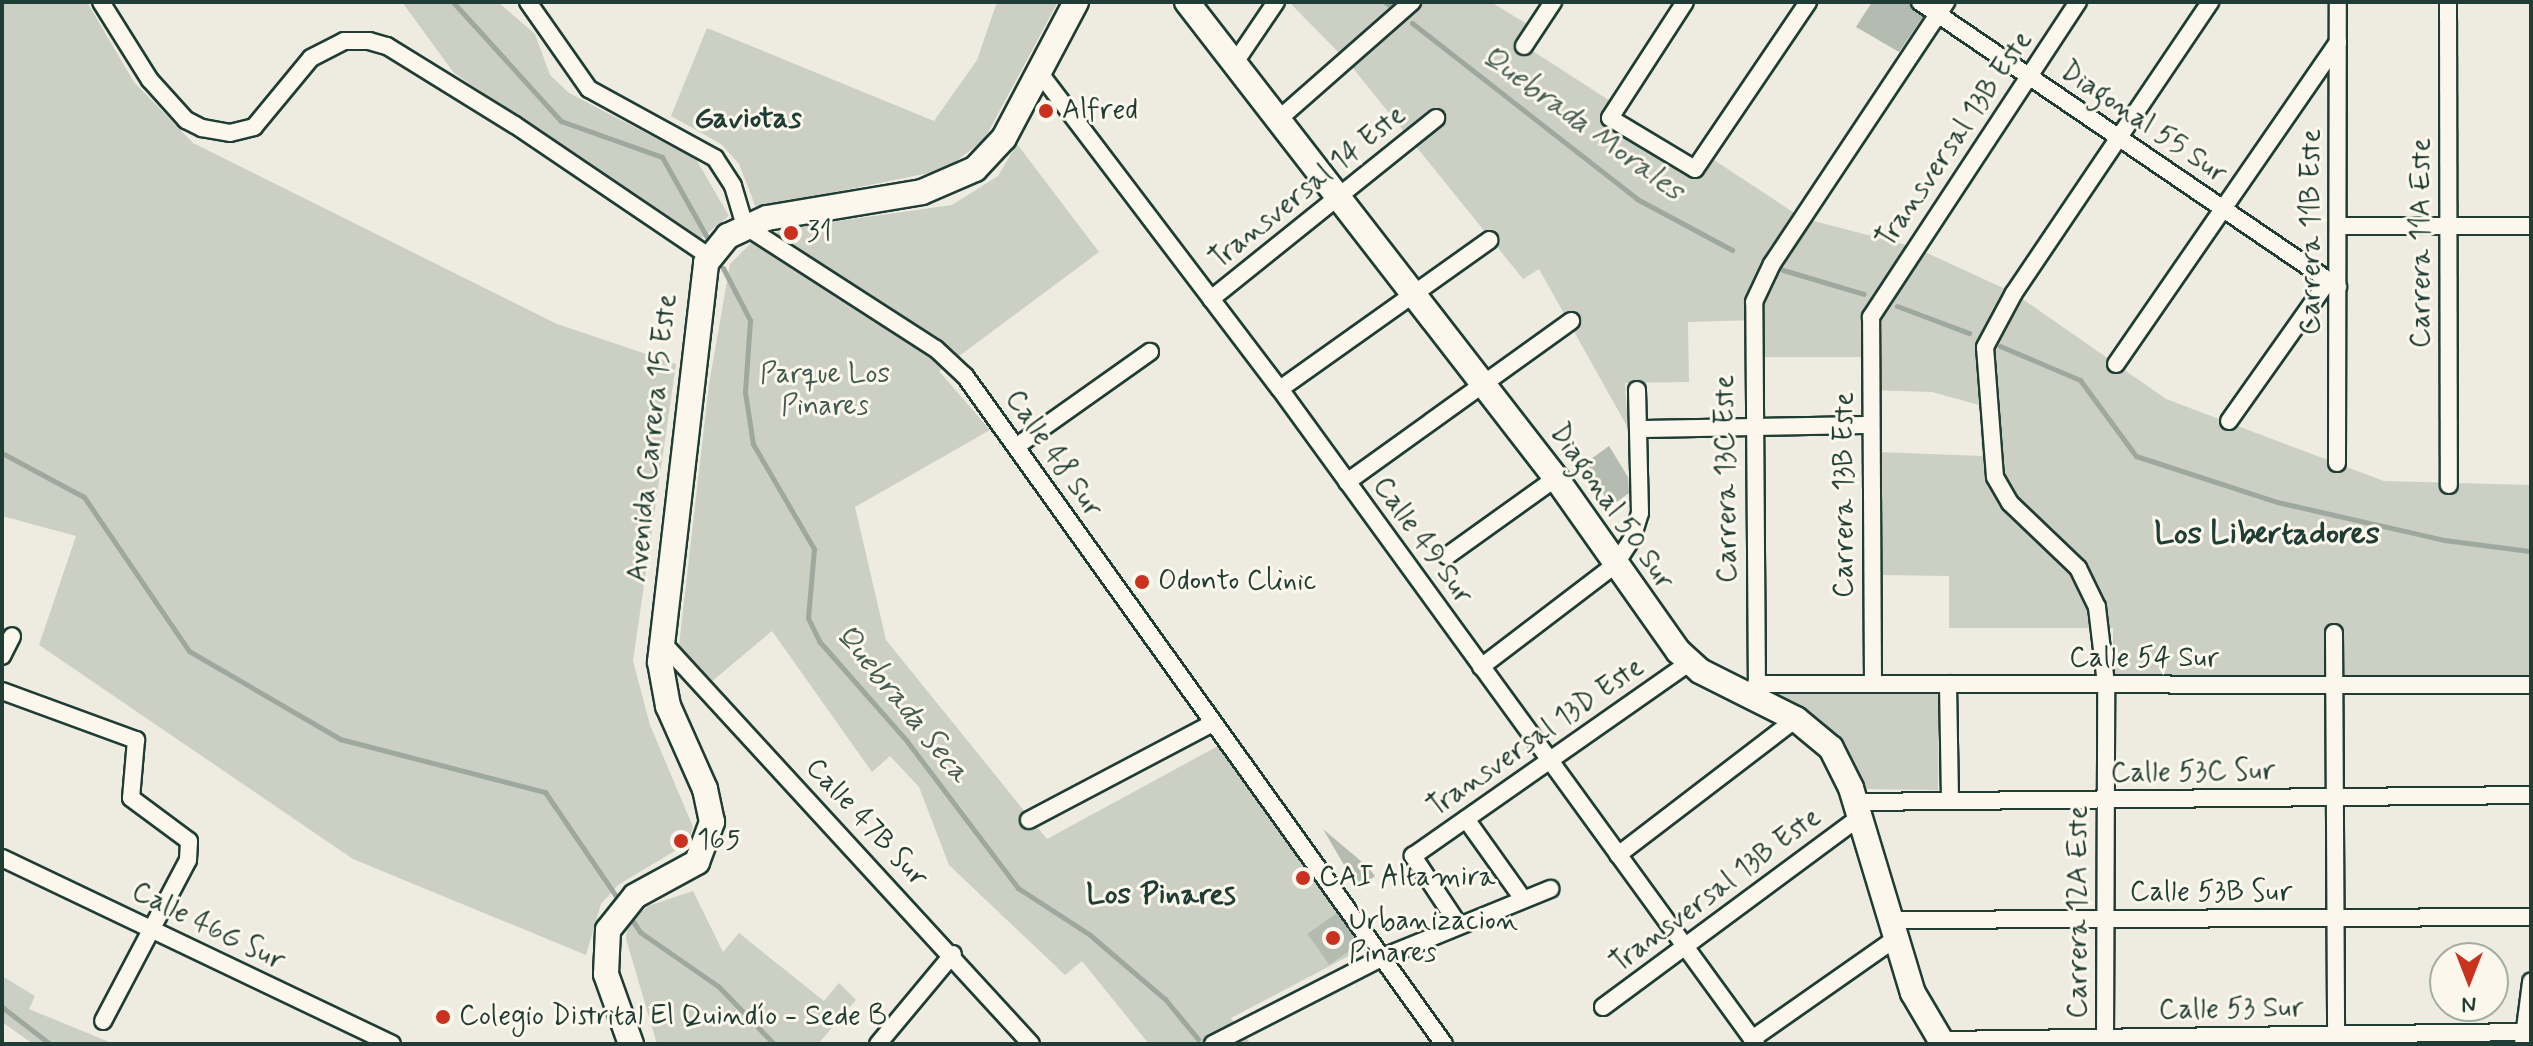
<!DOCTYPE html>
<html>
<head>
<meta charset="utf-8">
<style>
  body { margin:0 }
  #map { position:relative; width:2533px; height:1046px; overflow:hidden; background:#eeece1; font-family:Mynerve,sans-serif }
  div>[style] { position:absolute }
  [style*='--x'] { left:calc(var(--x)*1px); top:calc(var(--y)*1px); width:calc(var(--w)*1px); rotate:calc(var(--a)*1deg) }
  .green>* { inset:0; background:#cbcfc4 }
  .stream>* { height:5px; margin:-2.5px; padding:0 2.5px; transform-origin:2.5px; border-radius:2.5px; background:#9fa89f }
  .building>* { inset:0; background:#b4bbb0; transform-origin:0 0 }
  .roads { filter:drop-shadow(2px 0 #1f3d34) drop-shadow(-2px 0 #1f3d34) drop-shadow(0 2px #1f3d34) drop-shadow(0 -2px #1f3d34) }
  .street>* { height:16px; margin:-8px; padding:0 8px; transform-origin:8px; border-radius:8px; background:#fbf7ec }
  .secondary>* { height:24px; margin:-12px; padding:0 12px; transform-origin:12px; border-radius:12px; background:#fbf7ec }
  .dots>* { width:22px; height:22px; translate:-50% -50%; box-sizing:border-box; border:4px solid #fbf7ec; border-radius:50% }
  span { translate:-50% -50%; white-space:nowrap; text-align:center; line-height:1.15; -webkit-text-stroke:6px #fbf7ec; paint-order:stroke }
  .poi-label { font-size:28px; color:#1f3d34 }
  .left { translate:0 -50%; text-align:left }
  .street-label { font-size:28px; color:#1f3d34 }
  .park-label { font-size:28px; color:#415a51 }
  .neighbourhood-label { font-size:30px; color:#1f3d34; font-weight:700 }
  .water-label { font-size:30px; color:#455d54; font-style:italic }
  .quarter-label { font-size:32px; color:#1f3d34; font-weight:700 }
  .frame { position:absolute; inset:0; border:4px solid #1f3d34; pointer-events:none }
  .north { position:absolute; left:2429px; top:942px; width:80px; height:80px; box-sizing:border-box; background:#fbf7ec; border:2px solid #a3ada2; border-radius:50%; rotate:180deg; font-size:22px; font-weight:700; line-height:32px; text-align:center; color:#1f3d34 }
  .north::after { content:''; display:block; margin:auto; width:28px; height:36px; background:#c8321e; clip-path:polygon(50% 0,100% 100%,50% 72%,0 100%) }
</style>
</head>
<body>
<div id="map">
  <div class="green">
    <i style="clip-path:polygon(2px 2px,87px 2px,134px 82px,193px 143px,557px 324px,676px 364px,633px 661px,650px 725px,693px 827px,688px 843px,618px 885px,601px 904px,586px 955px,353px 859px,39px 645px,76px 536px,2px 516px)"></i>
    <i style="clip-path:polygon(402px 2px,498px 2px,535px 34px,550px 75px,569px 93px,696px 159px,729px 216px,700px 239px,454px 73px)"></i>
    <i style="clip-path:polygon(997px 2px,1058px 2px,984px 140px,944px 170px,756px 208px,739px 164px,721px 144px,671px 116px,707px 28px,934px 121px,977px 60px)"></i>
    <i style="clip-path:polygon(1289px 2px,1491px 2px,1535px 29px,1525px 46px,1618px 106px,1610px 118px,1695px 168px,1705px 154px,1802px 218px,1914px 247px,2014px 293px,2166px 399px,2384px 481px,2531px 485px,2531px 676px,2113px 675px,2113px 628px,1949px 628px,1949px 576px,1882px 575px,1877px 452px,1982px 456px,1979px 405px,1932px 392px,1870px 390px,1870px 357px,1759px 357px,1756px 320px,1688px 322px,1689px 382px,1625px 383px,1628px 428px,1539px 269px,1523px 279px,1348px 62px)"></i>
    <i style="clip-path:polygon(1017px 144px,1099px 252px,939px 371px,990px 430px,855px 507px,886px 640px,1047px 839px,1218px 746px,1364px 948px,1231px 1018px,1251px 1044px,1149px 1044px,1082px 961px,1065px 975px,949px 865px,919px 787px,890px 756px,872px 772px,772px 631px,710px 683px,679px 645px,709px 384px,730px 264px,753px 241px,789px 228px,952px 205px,998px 176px)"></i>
    <i style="clip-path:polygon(1767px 690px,1939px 692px,1938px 790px,1864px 789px,1839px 735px)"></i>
    <i style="clip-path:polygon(693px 891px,723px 952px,739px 933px,824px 1001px,839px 983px,856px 1000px,818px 1044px,657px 1044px,626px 939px,627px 924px,648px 906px)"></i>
    <i style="clip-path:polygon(2px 976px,35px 996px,29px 1009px,114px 1044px,33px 1044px,2px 1022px)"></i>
  </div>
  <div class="stream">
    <i style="--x:453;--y:2;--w:161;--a:47.8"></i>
    <i style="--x:561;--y:121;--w:107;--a:19.6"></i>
    <i style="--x:662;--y:157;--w:94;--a:60.7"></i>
    <i style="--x:1385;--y:2;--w:7;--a:34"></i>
    <i style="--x:1412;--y:23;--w:286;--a:38"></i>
    <i style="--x:1637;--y:199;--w:108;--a:28.2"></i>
    <i style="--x:723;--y:268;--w:59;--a:62.6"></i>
    <i style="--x:750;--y:320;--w:72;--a:94"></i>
    <i style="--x:745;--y:392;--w:53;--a:81.3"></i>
    <i style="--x:753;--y:444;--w:121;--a:59.8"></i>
    <i style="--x:814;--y:549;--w:69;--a:95"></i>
    <i style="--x:808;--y:618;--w:25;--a:64"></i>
    <i style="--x:819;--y:641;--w:132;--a:48.7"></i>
    <i style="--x:906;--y:740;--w:186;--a:52.9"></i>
    <i style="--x:1018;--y:888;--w:86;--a:33.1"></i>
    <i style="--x:1090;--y:935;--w:99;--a:40.5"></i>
    <i style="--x:1165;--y:999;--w:52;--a:50.5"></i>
    <i style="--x:1783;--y:270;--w:84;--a:16.5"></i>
    <i style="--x:1897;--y:306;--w:77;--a:20.6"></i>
    <i style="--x:2000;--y:346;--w:87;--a:23"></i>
    <i style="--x:2080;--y:380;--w:94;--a:53.6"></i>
    <i style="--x:2136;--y:456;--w:148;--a:18.1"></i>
    <i style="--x:2277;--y:502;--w:171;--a:12.8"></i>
    <i style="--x:2444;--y:540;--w:86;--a:7.4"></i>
    <i style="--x:2;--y:453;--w:93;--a:28.2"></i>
    <i style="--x:84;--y:497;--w:186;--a:55.7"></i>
    <i style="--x:189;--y:651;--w:175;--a:30.2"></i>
    <i style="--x:340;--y:739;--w:212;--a:14.5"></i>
    <i style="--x:545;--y:792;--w:133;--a:55.7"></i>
    <i style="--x:630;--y:917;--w:18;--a:56"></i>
    <i style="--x:640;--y:932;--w:96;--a:34.8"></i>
    <i style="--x:719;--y:987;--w:79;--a:46"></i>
    <i style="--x:2;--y:1007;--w:61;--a:37.6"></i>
  </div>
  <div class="building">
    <i style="clip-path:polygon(1872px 2px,1909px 2px,1923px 17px,1899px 52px,1856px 27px)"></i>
    <i style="clip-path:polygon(1609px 446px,1628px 477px,1629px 493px,1611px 506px,1584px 464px)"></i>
    <i style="clip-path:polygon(1323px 829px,1368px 867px,1375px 876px,1358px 889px)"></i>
    <i style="left:1337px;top:913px;width:38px;height:36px;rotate:55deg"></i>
  </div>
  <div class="roads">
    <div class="street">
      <i style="--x:101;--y:2;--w:92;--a:57.9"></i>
      <i style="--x:150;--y:80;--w:54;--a:48"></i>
      <i style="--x:186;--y:120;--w:18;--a:27"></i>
      <i style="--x:202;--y:128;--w:28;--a:10"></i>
      <i style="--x:230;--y:133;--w:25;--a:-14"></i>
      <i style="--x:254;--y:127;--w:89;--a:-50.4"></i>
      <i style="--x:311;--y:58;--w:37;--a:-27"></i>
      <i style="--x:344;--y:41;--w:25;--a:0"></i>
      <i style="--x:369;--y:41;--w:19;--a:16"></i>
      <i style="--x:387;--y:46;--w:150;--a:31.7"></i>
      <i style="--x:515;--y:125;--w:235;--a:34.1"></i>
      <i style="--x:528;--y:2;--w:106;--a:55"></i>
      <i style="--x:589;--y:89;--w:144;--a:28.7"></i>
      <i style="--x:715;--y:158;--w:33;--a:57"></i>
      <i style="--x:733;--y:186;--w:42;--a:73.3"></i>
      <i style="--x:745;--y:226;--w:227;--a:32.8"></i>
      <i style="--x:936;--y:349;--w:40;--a:43"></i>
      <i style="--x:965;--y:376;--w:822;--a:54.36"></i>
      <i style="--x:1685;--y:2;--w:138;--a:122.9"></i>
      <i style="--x:1610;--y:118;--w:99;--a:31"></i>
      <i style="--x:1695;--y:169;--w:202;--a:-55.9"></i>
      <i style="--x:1920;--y:2;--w:506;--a:34.29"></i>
      <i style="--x:2448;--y:2;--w:483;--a:89.9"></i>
      <i style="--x:1524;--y:46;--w:53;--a:-56.6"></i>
      <i style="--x:1236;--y:61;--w:71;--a:-55.9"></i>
      <i style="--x:1039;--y:72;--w:398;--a:52.8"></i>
      <i style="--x:1280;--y:389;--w:810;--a:53.99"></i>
      <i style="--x:1280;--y:118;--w:176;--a:-41.3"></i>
      <i style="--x:2338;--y:226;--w:193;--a:0"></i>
      <i style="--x:1211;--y:299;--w:289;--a:-38.8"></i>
      <i style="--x:2116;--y:364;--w:391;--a:-55.4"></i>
      <i style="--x:1280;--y:389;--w:257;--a:-35.4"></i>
      <i style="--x:2229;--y:421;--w:171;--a:-54.7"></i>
      <i style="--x:1638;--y:429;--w:232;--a:-1"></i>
      <i style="--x:1017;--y:446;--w:163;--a:-35.3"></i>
      <i style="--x:2337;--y:463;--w:461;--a:-89.9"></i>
      <i style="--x:1347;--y:482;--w:276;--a:-35.7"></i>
      <i style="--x:1447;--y:556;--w:134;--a:-35.6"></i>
      <i style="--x:2334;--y:633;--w:409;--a:89.7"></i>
      <i style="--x:661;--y:641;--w:547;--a:47.44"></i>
      <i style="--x:2;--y:656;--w:22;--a:-63"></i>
      <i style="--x:1481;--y:667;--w:168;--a:-37.3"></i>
      <i style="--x:1615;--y:565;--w:31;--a:-57"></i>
      <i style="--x:1632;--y:539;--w:27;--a:-73"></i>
      <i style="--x:1640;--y:513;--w:123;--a:-91.4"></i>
      <i style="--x:1756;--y:684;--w:775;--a:0.07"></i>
      <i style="--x:1873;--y:684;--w:367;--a:-90.3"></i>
      <i style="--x:1871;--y:317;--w:377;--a:-56.7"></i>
      <i style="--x:1948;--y:684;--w:117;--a:89"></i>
      <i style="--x:2;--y:691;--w:143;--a:20.1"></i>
      <i style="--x:136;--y:740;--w:58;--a:94.9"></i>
      <i style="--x:131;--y:798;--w:72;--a:36.6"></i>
      <i style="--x:189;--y:841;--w:19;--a:93"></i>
      <i style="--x:188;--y:860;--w:182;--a:117.8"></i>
      <i style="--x:1757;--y:692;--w:390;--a:-90.4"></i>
      <i style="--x:1754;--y:302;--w:42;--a:-64.7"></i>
      <i style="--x:1772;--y:264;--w:315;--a:-56.4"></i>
      <i style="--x:1855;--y:802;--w:676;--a:-0.59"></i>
      <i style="--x:1466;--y:819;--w:98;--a:54.5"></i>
      <i style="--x:1029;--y:820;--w:208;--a:-27.8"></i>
      <i style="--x:1618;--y:855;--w:224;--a:-37.4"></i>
      <i style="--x:2;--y:858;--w:432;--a:25.5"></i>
      <i style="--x:1891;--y:920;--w:640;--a:-0.27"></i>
      <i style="--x:1458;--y:924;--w:82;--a:-123.5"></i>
      <i style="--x:1413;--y:856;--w:337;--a:-35"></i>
      <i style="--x:1603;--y:1007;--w:320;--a:-36.5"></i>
      <i style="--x:1752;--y:1039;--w:176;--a:-35"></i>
      <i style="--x:1940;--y:1040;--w:584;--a:-0.78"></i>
      <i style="--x:878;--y:1044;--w:117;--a:-50.2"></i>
      <i style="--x:1213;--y:1044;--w:189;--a:-27.1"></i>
      <i style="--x:1381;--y:958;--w:183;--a:-22.2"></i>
      <i style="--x:2105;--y:1044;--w:360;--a:-89.8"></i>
      <i style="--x:2106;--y:684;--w:78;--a:-96.7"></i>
      <i style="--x:2097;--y:607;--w:43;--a:-116"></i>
      <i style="--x:2078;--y:568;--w:94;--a:-136.3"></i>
      <i style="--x:2010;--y:503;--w:30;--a:-120"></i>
      <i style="--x:1995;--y:477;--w:130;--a:-94.4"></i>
      <i style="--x:1985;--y:347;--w:61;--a:-61.8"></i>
      <i style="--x:2014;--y:293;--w:351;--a:-56"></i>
      <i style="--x:2523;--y:1044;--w:63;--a:-82.6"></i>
    </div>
    <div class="secondary">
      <i style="--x:1187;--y:2;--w:602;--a:52.22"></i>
      <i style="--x:1556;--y:478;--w:212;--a:54.8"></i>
      <i style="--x:1678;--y:651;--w:30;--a:42"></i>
      <i style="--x:1700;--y:671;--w:107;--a:26.6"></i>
      <i style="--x:1796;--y:719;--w:45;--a:39.6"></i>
      <i style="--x:1831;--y:748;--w:45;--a:63.4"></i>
      <i style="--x:1851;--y:788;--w:214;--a:73.2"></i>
      <i style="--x:1913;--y:993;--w:59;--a:59.5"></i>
      <i style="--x:631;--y:1044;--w:74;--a:-109.7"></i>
      <i style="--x:606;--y:974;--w:44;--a:-87.4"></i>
      <i style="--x:608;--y:930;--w:43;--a:-51.5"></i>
      <i style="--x:635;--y:896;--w:71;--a:-28.7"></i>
      <i style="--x:697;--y:862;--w:43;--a:-69.4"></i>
      <i style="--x:712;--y:822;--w:34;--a:-102"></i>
      <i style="--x:705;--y:789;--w:91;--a:-114"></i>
      <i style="--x:668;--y:706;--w:45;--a:-100.3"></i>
      <i style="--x:660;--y:662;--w:402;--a:-83.4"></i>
      <i style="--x:706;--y:263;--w:35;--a:-51"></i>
      <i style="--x:728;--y:236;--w:43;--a:-24.8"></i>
      <i style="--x:767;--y:218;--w:157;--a:-9.5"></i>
      <i style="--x:922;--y:192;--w:58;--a:-23.5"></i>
      <i style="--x:975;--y:169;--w:42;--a:-46.9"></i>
      <i style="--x:1004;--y:138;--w:154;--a:-62.1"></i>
    </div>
  </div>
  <div class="dots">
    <i style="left:1046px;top:111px;background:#c8321e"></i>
    <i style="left:791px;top:233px;background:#c8321e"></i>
    <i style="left:1142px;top:582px;background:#c8321e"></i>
    <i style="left:681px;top:841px;background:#c8321e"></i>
    <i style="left:1303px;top:878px;background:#c8321e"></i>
    <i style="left:1333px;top:938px;background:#c8321e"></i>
    <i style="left:443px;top:1017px;background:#c8321e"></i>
  </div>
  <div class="poi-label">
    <span class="left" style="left:1062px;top:111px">Alfred</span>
    <span class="left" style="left:807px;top:233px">31</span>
    <span class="left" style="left:1158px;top:582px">Odonto Clinic</span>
    <span class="left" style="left:697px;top:841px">165</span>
    <span class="left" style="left:1319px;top:878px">CAI Altamira</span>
    <span class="left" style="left:1349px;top:938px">Urbanizacion<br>Pinares</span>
    <span class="left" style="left:459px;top:1017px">Colegio Distrital El Quindío - Sede B</span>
  </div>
  <div class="street-label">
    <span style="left:2143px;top:123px;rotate:34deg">Diagonal 55 Sur</span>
    <span style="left:1955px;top:140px;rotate:-56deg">Transversal 13B Este</span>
    <span style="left:1308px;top:188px;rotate:-39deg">Transversal 14 Este</span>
    <span style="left:2312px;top:232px;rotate:-90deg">Carrera 11B Este</span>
    <span style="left:2422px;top:243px;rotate:-90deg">Carrera 11A Este</span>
    <span style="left:653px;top:438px;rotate:-84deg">Avenida Carrera 15 Este</span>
    <span style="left:1053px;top:454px;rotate:55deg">Calle 48 Sur</span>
    <span style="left:1727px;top:479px;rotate:-91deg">Carrera 13C Este</span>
    <span style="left:1845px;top:495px;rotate:-90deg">Carrera 13B Este</span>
    <span style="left:1611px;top:507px;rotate:55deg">Diagonal 50 Sur</span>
    <span style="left:1422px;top:541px;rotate:54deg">Calle 49 Sur</span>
    <span style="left:2144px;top:659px">Calle 54 Sur</span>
    <span style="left:1536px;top:738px;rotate:-35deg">Transversal 13D Este</span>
    <span style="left:2193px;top:773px;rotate:-1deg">Calle 53C Sur</span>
    <span style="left:866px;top:823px;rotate:47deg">Calle 47B Sur</span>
    <span style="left:1716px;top:891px;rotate:-37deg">Transversal 13B Este</span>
    <span style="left:2211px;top:893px">Calle 53B Sur</span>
    <span style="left:2079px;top:912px;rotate:-90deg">Carrera 12A Este</span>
    <span style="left:208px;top:927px;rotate:26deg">Calle 46G Sur</span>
    <span style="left:2231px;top:1010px;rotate:-1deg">Calle 53 Sur</span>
  </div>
  <div class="park-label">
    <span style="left:825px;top:391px">Parque Los<br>Pinares</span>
  </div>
  <div class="neighbourhood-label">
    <span style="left:748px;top:119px">Gaviotas</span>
    <span style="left:1161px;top:895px">Los Pinares</span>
  </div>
  <div class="water-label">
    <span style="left:1582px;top:124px;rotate:36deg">Quebrada Morales</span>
    <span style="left:902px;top:704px;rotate:51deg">Quebrada Seca</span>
  </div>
  <div class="quarter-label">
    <span style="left:2267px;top:534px">Los Libertadores</span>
  </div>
  <div class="frame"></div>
  <div class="north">N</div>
</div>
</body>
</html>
